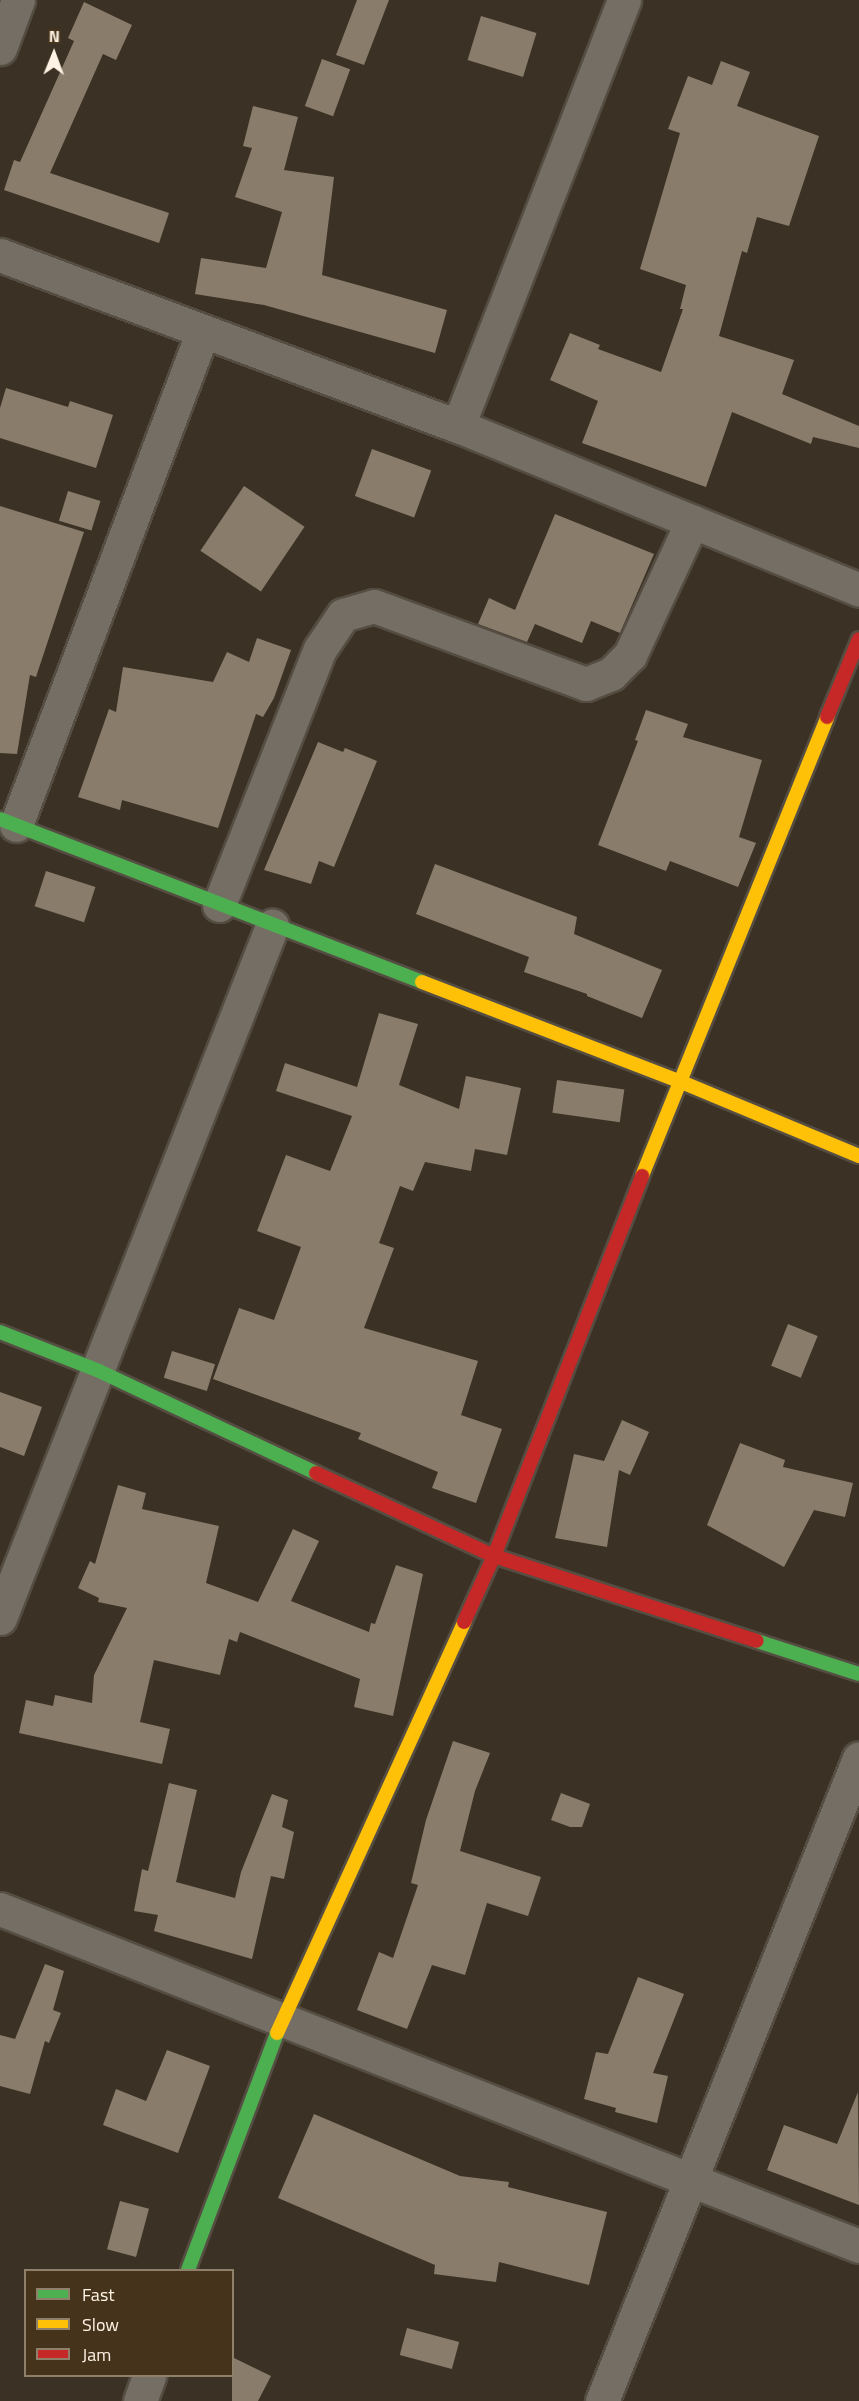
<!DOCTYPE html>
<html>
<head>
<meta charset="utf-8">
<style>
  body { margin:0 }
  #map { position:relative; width:859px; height:2401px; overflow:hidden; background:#3b3225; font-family:"Titillium Web",sans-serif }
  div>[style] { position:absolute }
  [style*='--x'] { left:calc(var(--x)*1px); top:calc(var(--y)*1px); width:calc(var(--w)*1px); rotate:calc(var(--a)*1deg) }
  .building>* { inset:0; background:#897c6b; transform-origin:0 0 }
  .roads { filter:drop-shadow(2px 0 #554d42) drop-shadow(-2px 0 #554d42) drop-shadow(0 2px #554d42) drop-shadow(0 -2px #554d42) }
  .street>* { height:33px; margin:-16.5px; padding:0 16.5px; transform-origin:16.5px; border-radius:16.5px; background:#756e64 }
  .fast>* { height:14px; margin:-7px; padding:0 7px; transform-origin:7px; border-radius:7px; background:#4caf50 }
  .slow>* { height:14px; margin:-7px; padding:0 7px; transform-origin:7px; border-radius:7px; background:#ffc107 }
  .jam>* { height:14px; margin:-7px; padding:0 7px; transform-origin:7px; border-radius:7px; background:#c62828 }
  span { translate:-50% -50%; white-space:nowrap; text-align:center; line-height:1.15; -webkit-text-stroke:6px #45331b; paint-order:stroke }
  .legend { position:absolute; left:24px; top:2269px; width:210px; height:108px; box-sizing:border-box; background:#45331b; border:2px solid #8f806b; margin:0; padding:8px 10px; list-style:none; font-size:18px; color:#fef3e4 }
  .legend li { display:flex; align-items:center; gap:12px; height:30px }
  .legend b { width:30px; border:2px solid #8f806b }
  .north { position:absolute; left:24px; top:24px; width:60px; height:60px; -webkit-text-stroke:4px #45331b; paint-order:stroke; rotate:1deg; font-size:16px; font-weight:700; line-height:24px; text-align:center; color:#fef3e4 }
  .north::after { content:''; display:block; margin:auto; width:21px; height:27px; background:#fef3e4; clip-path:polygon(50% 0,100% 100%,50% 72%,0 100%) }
</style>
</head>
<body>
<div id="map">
  <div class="building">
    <i style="clip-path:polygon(357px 0,389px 0,364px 65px,336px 55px)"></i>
    <i style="clip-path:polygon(84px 2px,132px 25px,116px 60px,103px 54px,50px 173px,169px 213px,159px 243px,4px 190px,14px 160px,20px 162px,74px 41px,68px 38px)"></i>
    <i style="left:481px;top:16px;width:58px;height:46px;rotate:17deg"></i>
    <i style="left:322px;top:59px;width:30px;height:50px;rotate:20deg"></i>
    <i style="clip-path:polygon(721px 61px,750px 72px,737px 106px,819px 136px,789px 226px,757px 217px,747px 253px,742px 251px,719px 336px,794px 360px,782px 394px,859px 426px,859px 448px,813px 437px,811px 444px,732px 412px,706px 487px,582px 443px,598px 401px,550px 380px,570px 333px,600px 345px,598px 349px,661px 372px,683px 309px,680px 309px,686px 285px,640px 269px,680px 133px,668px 129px,688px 76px,712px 85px)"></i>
    <i style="clip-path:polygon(253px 106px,298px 117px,284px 170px,334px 177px,322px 275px,447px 310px,435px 353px,264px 305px,195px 294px,201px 258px,266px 268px,282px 212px,235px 197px,252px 148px,243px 146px)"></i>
    <i style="clip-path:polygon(6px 388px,68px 407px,70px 401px,113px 415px,96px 468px,0 438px,0 408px)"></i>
    <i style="left:372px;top:449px;width:63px;height:50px;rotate:20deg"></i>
    <i style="left:244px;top:486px;width:73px;height:78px;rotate:34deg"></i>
    <i style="left:68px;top:491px;width:34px;height:31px;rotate:17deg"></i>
    <i style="clip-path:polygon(0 506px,84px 532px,36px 677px,30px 675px,17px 754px,0 753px)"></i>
    <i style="clip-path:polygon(555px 514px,654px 554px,620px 633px,591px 621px,582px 643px,535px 624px,527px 642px,478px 624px,489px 598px,515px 610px)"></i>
    <i style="clip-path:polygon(257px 638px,291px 650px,274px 698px,263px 717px,256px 714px,218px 828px,122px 800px,120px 810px,78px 797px,109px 709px,116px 712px,123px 667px,213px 682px,227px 652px,249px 662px)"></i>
    <i style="clip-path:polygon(646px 710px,688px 724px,683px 737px,762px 760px,739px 837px,756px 843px,738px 887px,670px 861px,666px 871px,598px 845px,638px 741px,635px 740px)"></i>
    <i style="clip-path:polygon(318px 742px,343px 752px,345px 748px,377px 761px,334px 867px,319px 861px,311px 884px,264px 870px)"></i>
    <i style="clip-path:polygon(435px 864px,577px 917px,574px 934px,662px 970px,642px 1018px,587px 996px,587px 994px,524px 972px,529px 957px,416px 914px)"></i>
    <i style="left:46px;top:871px;width:52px;height:37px;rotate:18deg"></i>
    <i style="clip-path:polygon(379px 1013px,418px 1024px,399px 1085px,459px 1109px,466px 1076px,521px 1088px,507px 1155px,475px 1149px,471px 1171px,425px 1162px,413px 1191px,400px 1186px,379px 1243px,394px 1248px,364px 1328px,478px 1361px,461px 1415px,502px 1429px,476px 1503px,432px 1488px,438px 1472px,358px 1439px,361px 1433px,213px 1379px,239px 1308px,274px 1320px,301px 1247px,257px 1231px,286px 1155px,330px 1171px,352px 1116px,276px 1091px,285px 1063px,357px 1087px)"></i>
    <i style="left:557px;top:1080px;width:68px;height:33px;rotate:8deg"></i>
    <i style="left:788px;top:1324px;width:32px;height:45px;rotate:22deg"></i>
    <i style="left:172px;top:1351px;width:45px;height:28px;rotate:17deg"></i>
    <i style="clip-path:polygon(0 1392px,42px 1407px,24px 1456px,0 1447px)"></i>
    <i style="clip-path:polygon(622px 1420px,649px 1432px,630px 1475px,619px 1470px,607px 1547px,555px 1538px,574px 1454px,604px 1461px)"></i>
    <i style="clip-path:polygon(740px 1443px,785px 1460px,783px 1467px,853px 1483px,845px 1517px,814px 1510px,784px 1567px,707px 1525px)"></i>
    <i style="clip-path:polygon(118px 1485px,146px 1493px,142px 1509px,219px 1526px,206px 1583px,258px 1602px,293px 1529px,319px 1541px,291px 1601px,369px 1632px,371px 1623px,375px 1624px,396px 1565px,423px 1574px,393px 1716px,354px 1707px,360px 1679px,240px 1632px,237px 1642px,229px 1639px,220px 1675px,154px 1660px,140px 1722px,170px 1729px,162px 1764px,19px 1733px,26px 1700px,53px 1706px,55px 1695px,92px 1703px,94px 1675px,127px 1608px,98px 1602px,99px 1598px,78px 1588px,90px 1561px,95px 1564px)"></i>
    <i style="clip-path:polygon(453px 1741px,490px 1753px,475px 1791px,460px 1851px,541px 1877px,528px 1916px,487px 1903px,465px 1975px,432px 1965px,407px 2029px,357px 2010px,379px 1952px,393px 1958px,418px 1885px,411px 1883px,426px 1820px)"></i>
    <i style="clip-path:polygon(169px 1783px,197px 1790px,176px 1882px,235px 1898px,241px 1872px,272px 1794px,288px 1800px,282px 1827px,294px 1832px,284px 1879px,271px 1876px,252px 1959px,154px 1931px,158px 1915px,134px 1911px,142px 1869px,148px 1871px)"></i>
    <i style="clip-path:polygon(561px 1793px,590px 1804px,582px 1827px,570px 1827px,551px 1820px)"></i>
    <i style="clip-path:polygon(45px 1964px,64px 1971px,53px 2010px,61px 2013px,49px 2043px,45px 2041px,30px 2094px,0 2086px,0 2035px,15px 2039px)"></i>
    <i style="clip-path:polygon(638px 1977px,684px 1994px,653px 2073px,668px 2076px,657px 2123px,615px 2112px,616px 2108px,584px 2099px,596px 2052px,608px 2054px)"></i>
    <i style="clip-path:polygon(167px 2050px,210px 2066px,178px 2153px,103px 2125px,116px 2089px,146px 2101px)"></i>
    <i style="clip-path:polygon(858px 2092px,859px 2205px,767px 2170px,784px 2125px,837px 2144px)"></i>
    <i style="clip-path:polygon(314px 2114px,460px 2176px,509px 2182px,508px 2187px,607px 2212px,589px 2285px,499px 2262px,496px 2282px,434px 2274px,435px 2265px,278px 2198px)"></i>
    <i style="left:120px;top:2201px;width:30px;height:50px;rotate:15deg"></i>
    <i style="left:407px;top:2328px;width:54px;height:28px;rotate:15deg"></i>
    <i style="clip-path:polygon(232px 2357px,271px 2376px,258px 2401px,232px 2401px)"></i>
  </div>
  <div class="roads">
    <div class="street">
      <i style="--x:0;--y:48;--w:51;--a:-69.4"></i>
      <i style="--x:0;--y:255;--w:489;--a:20.5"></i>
      <i style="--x:458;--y:426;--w:433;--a:22.2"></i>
      <i style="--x:458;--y:426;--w:457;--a:-68.7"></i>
      <i style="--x:16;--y:825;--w:528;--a:-69.27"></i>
      <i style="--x:219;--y:905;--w:275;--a:-68.5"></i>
      <i style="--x:320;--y:649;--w:41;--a:-55.9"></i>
      <i style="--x:343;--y:615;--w:32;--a:-16"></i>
      <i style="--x:374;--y:606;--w:226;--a:20.2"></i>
      <i style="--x:586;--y:684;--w:27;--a:-22"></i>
      <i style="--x:611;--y:674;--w:27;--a:-45"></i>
      <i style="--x:630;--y:655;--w:147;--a:-65"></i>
      <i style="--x:0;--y:1618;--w:744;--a:-68.54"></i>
      <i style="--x:0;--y:1909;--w:923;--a:21.42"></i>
      <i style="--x:140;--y:2401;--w:27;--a:-70"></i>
      <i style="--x:602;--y:2401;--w:692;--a:-68.21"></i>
    </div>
    <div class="fast">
      <i style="--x:0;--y:819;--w:452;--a:21.1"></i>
      <i style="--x:0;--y:1332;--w:106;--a:21.5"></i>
      <i style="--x:99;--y:1371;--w:240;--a:25.2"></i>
      <i style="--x:757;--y:1641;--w:107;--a:17.9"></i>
      <i style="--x:188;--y:2270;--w:253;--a:-69.4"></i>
    </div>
    <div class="slow">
      <i style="--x:422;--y:982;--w:275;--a:21.1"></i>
      <i style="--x:679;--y:1081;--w:195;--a:22.6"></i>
      <i style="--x:642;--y:1176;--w:495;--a:-68"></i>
      <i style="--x:277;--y:2033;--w:452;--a:-65.5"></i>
    </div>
    <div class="jam">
      <i style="--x:827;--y:717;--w:84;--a:-67.7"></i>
      <i style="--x:316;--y:1473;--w:196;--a:25"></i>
      <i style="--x:494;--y:1556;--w:276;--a:17.9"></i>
      <i style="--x:464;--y:1622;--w:72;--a:-65.6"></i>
      <i style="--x:494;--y:1556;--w:408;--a:-68.7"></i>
    </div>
  </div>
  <ul class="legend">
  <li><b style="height:8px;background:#4caf50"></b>Fast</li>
  <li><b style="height:8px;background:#ffc107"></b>Slow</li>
  <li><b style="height:8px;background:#c62828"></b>Jam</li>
  </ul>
  <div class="north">N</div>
</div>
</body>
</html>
